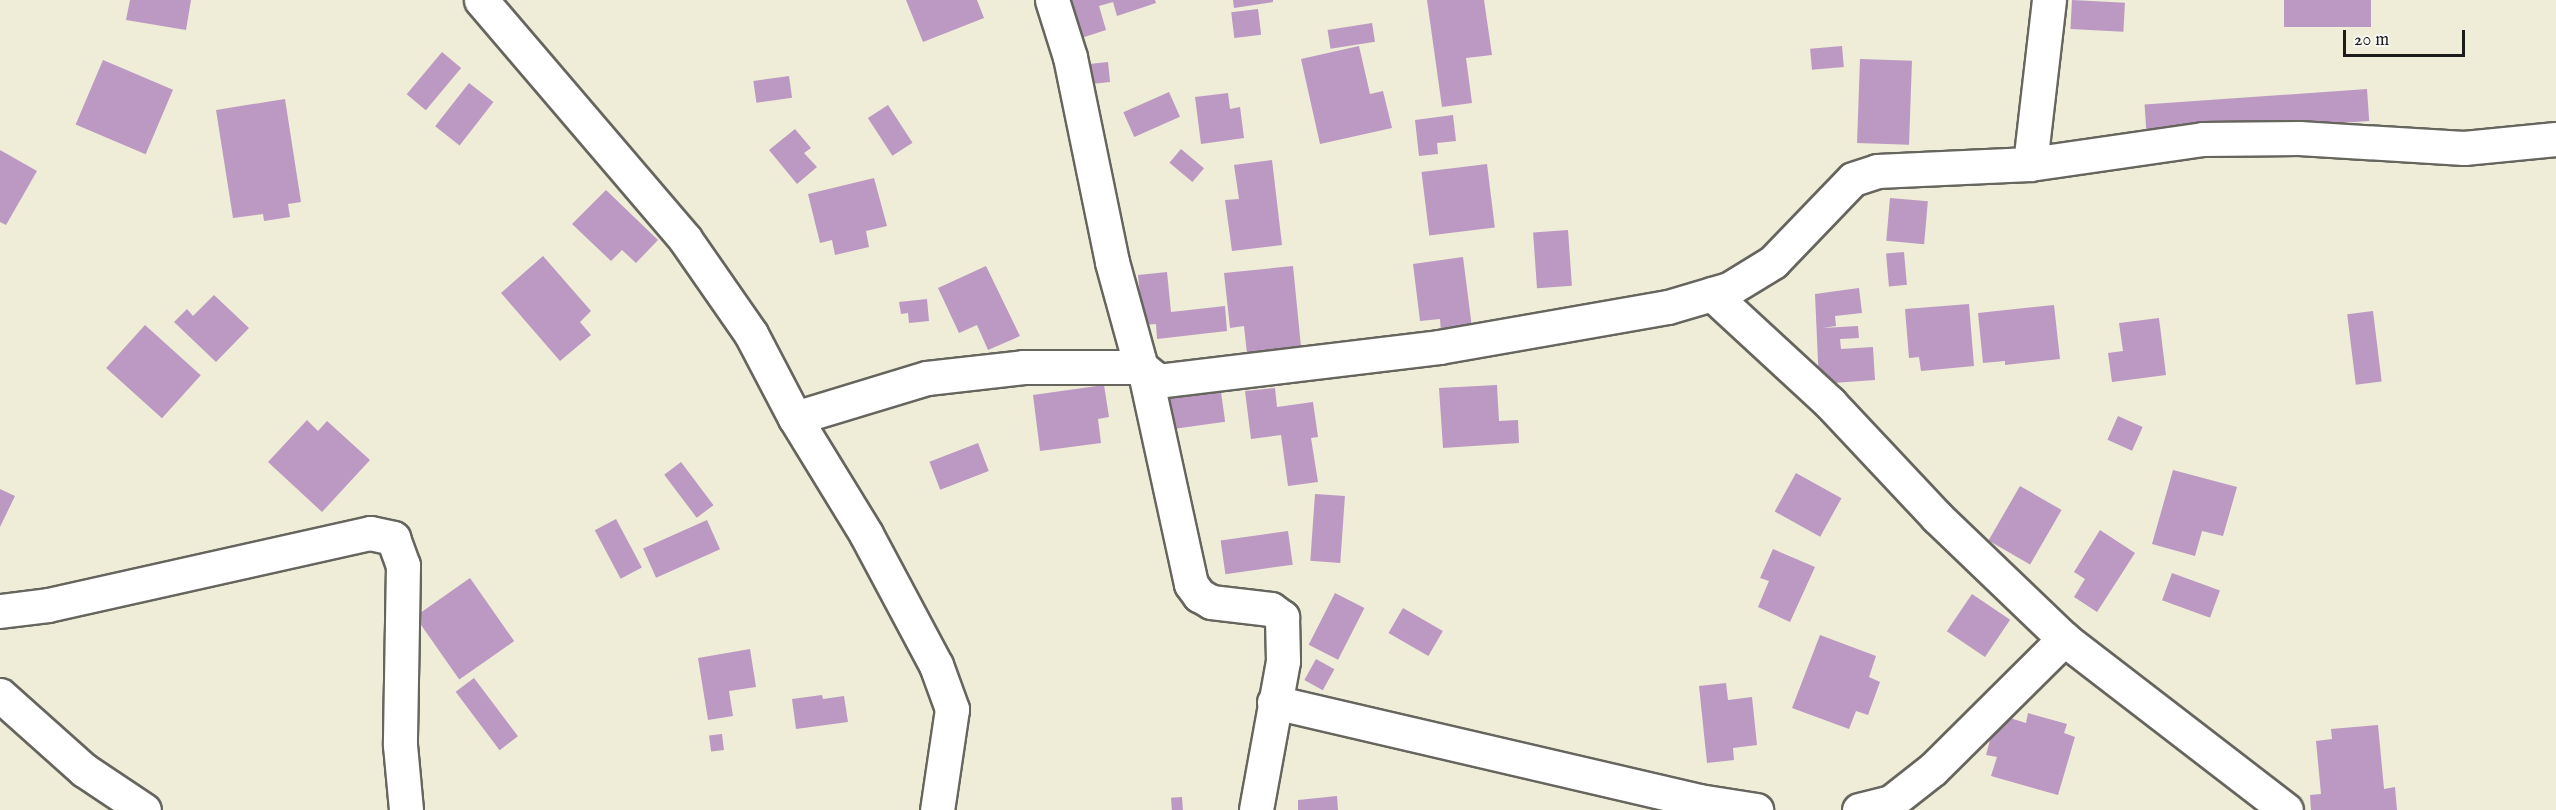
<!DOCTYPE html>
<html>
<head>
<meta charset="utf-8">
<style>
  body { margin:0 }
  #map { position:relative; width:2556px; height:810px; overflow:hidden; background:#efecd8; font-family:"IM FELL English",serif }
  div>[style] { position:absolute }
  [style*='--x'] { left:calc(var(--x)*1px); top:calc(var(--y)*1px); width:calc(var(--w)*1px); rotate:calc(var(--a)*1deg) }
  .building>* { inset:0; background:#bb99c3; transform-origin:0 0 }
  .roads { filter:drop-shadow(2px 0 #66655e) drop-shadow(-2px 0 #66655e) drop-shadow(0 2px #66655e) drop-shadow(0 -2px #66655e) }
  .street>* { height:33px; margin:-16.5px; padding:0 16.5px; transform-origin:16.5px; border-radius:16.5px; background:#fff }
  span { translate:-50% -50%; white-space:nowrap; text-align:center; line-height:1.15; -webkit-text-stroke:5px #f6f6f2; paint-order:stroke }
  .scale { position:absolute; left:2343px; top:30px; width:122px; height:27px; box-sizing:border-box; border:3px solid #1c1c1c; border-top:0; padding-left:8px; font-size:18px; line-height:21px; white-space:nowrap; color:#1c1c1c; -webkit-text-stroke:4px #f6f6f2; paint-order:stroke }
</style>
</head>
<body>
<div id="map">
  <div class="building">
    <i style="clip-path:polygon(130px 0,191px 0,186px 30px,126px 20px)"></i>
    <i style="clip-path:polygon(906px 0,977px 0,984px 18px,923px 42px)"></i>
    <i style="clip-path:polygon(1060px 0,1155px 0,1156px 3px,1117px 16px,1113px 2px,1099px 6px,1106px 30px,1072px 41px)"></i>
    <i style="clip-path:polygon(1233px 0,1273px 0,1273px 2px,1234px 8px)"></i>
    <i style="clip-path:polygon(1427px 0,1484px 0,1492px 55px,1466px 58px,1472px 103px,1442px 107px)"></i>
    <i style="left:2072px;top:0;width:53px;height:29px;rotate:3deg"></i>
    <i style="left:2284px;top:0;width:87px;height:27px"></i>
    <i style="left:1258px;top:9px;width:26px;height:27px;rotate:83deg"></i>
    <i style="left:1372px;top:23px;width:19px;height:45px;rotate:81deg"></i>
    <i style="clip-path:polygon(1359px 46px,1370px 94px,1383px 91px,1392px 128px,1320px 144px,1301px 59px)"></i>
    <i style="left:1842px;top:46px;width:21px;height:32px;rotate:85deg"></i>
    <i style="left:442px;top:52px;width:25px;height:55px;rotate:40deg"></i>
    <i style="left:1860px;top:59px;width:52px;height:84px;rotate:2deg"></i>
    <i style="left:103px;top:60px;width:76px;height:70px;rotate:23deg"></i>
    <i style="left:1108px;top:62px;width:20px;height:19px;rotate:84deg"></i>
    <i style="left:789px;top:76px;width:22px;height:36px;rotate:82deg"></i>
    <i style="left:469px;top:83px;width:31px;height:55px;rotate:38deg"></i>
    <i style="left:2367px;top:89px;width:32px;height:223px;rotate:86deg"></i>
    <i style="left:1169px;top:92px;width:27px;height:50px;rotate:66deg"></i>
    <i style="clip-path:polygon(1228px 93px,1230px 109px,1240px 107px,1244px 138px,1201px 144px,1195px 97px)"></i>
    <i style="clip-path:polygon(285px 99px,301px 202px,288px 204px,290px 217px,264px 221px,263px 214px,233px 218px,216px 110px)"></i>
    <i style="left:888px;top:105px;width:45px;height:24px;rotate:57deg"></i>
    <i style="clip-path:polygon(1453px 115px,1456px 141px,1437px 143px,1438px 154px,1419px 156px,1415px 120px)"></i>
    <i style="clip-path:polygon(795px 129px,811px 148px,804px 153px,817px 167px,797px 184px,769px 150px)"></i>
    <i style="left:1181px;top:149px;width:30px;height:18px;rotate:40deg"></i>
    <i style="clip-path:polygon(0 150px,37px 171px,6px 225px,0 222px)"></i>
    <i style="clip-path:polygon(1272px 160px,1282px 245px,1232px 251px,1225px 200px,1239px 199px,1234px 165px)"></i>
    <i style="left:1487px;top:164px;width:64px;height:66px;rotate:83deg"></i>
    <i style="clip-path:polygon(874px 178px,887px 226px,866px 231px,869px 247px,835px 255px,832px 240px,820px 243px,808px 194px)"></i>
    <i style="clip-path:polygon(606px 190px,658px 240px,636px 263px,622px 250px,611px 261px,572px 224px)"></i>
    <i style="left:1890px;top:198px;width:38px;height:43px;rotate:5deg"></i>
    <i style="left:1568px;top:230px;width:56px;height:35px;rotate:86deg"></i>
    <i style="left:1904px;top:252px;width:33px;height:18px;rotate:85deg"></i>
    <i style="clip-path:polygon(543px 256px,591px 311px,580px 322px,591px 335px,560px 361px,501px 293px)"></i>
    <i style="clip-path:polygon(1463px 257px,1472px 328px,1441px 332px,1440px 319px,1420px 321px,1413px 264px)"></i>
    <i style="clip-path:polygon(986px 266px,1020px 336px,988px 350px,977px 325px,959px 333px,938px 288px)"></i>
    <i style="clip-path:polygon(1293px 266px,1301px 347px,1247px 354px,1244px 326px,1230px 328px,1224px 273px)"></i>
    <i style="clip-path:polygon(1167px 272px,1171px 312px,1225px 306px,1227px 331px,1157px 339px,1156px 324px,1143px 325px,1138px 275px)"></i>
    <i style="clip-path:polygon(1859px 288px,1862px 313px,1835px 316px,1836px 326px,1823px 328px,1858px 326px,1859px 338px,1840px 339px,1841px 349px,1873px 347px,1875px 380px,1819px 384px,1815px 294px)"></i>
    <i style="clip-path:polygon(214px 295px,249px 328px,216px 362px,174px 322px,187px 309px,193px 316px)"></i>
    <i style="clip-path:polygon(927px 299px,929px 321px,909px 323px,908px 313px,901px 314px,899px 302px)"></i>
    <i style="clip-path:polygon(1969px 304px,1974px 366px,1921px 371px,1919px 357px,1909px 358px,1905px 309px)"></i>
    <i style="clip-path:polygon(2054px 305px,2060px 359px,2005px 365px,2005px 361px,1983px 363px,1978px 313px)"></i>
    <i style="left:2373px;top:311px;width:71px;height:26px;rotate:83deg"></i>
    <i style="clip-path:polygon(2159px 318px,2166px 375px,2112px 382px,2108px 353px,2123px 351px,2119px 323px)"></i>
    <i style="left:145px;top:325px;width:75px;height:58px;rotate:42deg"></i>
    <i style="clip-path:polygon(1104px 385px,1109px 417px,1098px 419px,1101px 443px,1040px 451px,1033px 395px)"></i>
    <i style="left:1220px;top:385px;width:37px;height:67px;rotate:82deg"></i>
    <i style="clip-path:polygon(1497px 385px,1499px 421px,1518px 420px,1519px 443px,1443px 448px,1439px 388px)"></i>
    <i style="clip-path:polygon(1275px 388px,1277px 407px,1313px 402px,1318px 437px,1311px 438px,1318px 482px,1288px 486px,1281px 435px,1251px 439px,1245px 391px)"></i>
    <i style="left:2118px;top:416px;width:27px;height:26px;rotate:24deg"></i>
    <i style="clip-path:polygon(307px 420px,318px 431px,327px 421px,370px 460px,322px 512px,268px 462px)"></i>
    <i style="left:978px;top:443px;width:30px;height:52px;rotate:69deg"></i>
    <i style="left:681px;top:462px;width:54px;height:21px;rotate:53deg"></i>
    <i style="clip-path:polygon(2173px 470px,2237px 487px,2223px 536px,2202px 531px,2195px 556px,2152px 544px)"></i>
    <i style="left:1796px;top:473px;width:52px;height:44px;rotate:29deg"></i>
    <i style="left:2020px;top:486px;width:48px;height:63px;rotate:30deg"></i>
    <i style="clip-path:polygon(0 489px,15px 496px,0 527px)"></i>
    <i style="left:1315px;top:494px;width:30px;height:67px;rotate:4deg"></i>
    <i style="left:616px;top:519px;width:55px;height:24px;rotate:62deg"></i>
    <i style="left:707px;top:520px;width:32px;height:70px;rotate:66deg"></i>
    <i style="clip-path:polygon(2100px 530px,2135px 553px,2097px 612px,2074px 597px,2085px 579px,2074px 572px)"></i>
    <i style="left:1288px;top:531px;width:34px;height:68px;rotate:82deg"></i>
    <i style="clip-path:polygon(1773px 549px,1815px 567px,1790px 622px,1758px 607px,1769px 581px,1760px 578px)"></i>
    <i style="left:2172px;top:573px;width:51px;height:29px;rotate:20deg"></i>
    <i style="left:470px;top:578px;width:77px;height:67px;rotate:55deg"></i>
    <i style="left:1335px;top:593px;width:33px;height:58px;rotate:27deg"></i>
    <i style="left:1972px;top:594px;width:46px;height:45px;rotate:34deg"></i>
    <i style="left:1403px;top:608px;width:46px;height:29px;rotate:30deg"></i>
    <i style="clip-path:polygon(1820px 635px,1876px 656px,1869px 677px,1880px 682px,1868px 715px,1856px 711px,1849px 729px,1792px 708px)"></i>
    <i style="clip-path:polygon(750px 649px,756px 687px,729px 691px,733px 716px,708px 720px,698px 658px)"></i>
    <i style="left:1316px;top:659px;width:21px;height:24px;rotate:29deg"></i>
    <i style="left:474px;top:678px;width:73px;height:23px;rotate:53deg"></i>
    <i style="clip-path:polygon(1726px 683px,1728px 700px,1752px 697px,1757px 745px,1733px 748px,1734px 760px,1707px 763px,1699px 686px)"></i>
    <i style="clip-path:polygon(822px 695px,823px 699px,844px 696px,848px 722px,796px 729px,792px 699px)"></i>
    <i style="clip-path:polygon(2028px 713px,2067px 724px,2064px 733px,2075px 737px,2058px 795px,1991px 776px,1997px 757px,1986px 755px,1997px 714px,2026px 723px)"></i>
    <i style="clip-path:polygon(2378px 725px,2384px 789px,2395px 787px,2397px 810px,2311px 810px,2310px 795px,2321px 794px,2316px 741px,2332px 739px,2331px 729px)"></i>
    <i style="left:722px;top:734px;width:16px;height:13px;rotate:83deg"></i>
    <i style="clip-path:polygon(1337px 796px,1338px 810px,1298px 810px,1298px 800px)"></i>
    <i style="left:1182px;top:797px;width:13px;height:11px;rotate:86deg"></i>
  </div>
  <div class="roads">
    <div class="street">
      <i style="--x:481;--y:0;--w:314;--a:49.5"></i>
      <i style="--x:685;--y:239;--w:116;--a:55.2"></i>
      <i style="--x:751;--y:334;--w:95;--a:62.4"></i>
      <i style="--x:795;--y:418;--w:136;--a:58.5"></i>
      <i style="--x:866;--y:534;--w:149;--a:61.9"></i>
      <i style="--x:936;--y:665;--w:47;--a:70"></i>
      <i style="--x:952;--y:709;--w:102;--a:98.4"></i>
      <i style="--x:1052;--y:0;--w:60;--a:72.5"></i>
      <i style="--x:1070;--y:57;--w:209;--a:78.4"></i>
      <i style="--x:1112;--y:262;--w:109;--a:74.6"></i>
      <i style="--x:1141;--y:367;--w:22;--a:39"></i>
      <i style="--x:1158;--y:381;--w:283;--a:-6.9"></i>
      <i style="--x:1439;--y:347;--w:232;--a:-9.9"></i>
      <i style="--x:1668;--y:307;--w:64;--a:-16.4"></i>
      <i style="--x:1729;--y:289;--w:52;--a:-31.5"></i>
      <i style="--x:1773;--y:262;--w:115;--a:-46.1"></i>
      <i style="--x:1853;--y:179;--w:25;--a:-18"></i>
      <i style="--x:1877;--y:171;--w:153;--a:-2.6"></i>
      <i style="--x:2030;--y:164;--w:175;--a:-8.2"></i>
      <i style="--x:2203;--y:139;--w:96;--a:-0.6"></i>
      <i style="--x:2299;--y:138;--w:165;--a:3.5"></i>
      <i style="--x:2464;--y:148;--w:92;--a:-5.6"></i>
      <i style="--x:2030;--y:164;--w:165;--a:-83.4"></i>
      <i style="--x:1712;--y:294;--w:161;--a:42.7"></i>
      <i style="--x:1830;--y:403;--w:156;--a:46.8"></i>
      <i style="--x:1937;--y:517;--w:176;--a:43.8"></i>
      <i style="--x:2064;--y:639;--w:280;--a:37.6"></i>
      <i style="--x:1145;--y:373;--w:216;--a:77.7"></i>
      <i style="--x:1191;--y:584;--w:14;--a:54"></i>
      <i style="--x:1199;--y:595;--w:14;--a:30"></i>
      <i style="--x:1211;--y:602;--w:60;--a:6.7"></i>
      <i style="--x:1271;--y:609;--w:14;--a:36"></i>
      <i style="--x:1282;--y:617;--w:44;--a:88.7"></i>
      <i style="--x:1283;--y:661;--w:151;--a:100.3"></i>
      <i style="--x:795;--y:418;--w:138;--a:-16.9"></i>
      <i style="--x:927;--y:378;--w:97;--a:-6.5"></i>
      <i style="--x:1023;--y:367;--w:118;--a:0"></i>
      <i style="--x:0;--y:611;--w:48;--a:-7.1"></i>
      <i style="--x:48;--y:605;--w:330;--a:-12.6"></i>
      <i style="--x:370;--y:533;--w:24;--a:12"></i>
      <i style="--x:393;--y:538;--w:29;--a:70"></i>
      <i style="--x:403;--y:565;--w:180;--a:91"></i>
      <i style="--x:400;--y:745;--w:65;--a:84.7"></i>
      <i style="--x:0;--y:695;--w:113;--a:41.8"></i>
      <i style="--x:84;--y:770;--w:72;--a:33.7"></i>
      <i style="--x:1274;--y:702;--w:436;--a:13.1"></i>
      <i style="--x:1699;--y:801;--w:58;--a:9"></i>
      <i style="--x:1859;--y:810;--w:33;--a:-14"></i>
      <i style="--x:1891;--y:802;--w:53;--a:-38.2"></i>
      <i style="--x:1933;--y:769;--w:185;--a:-44.8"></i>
    </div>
  </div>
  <div class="scale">20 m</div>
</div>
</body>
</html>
